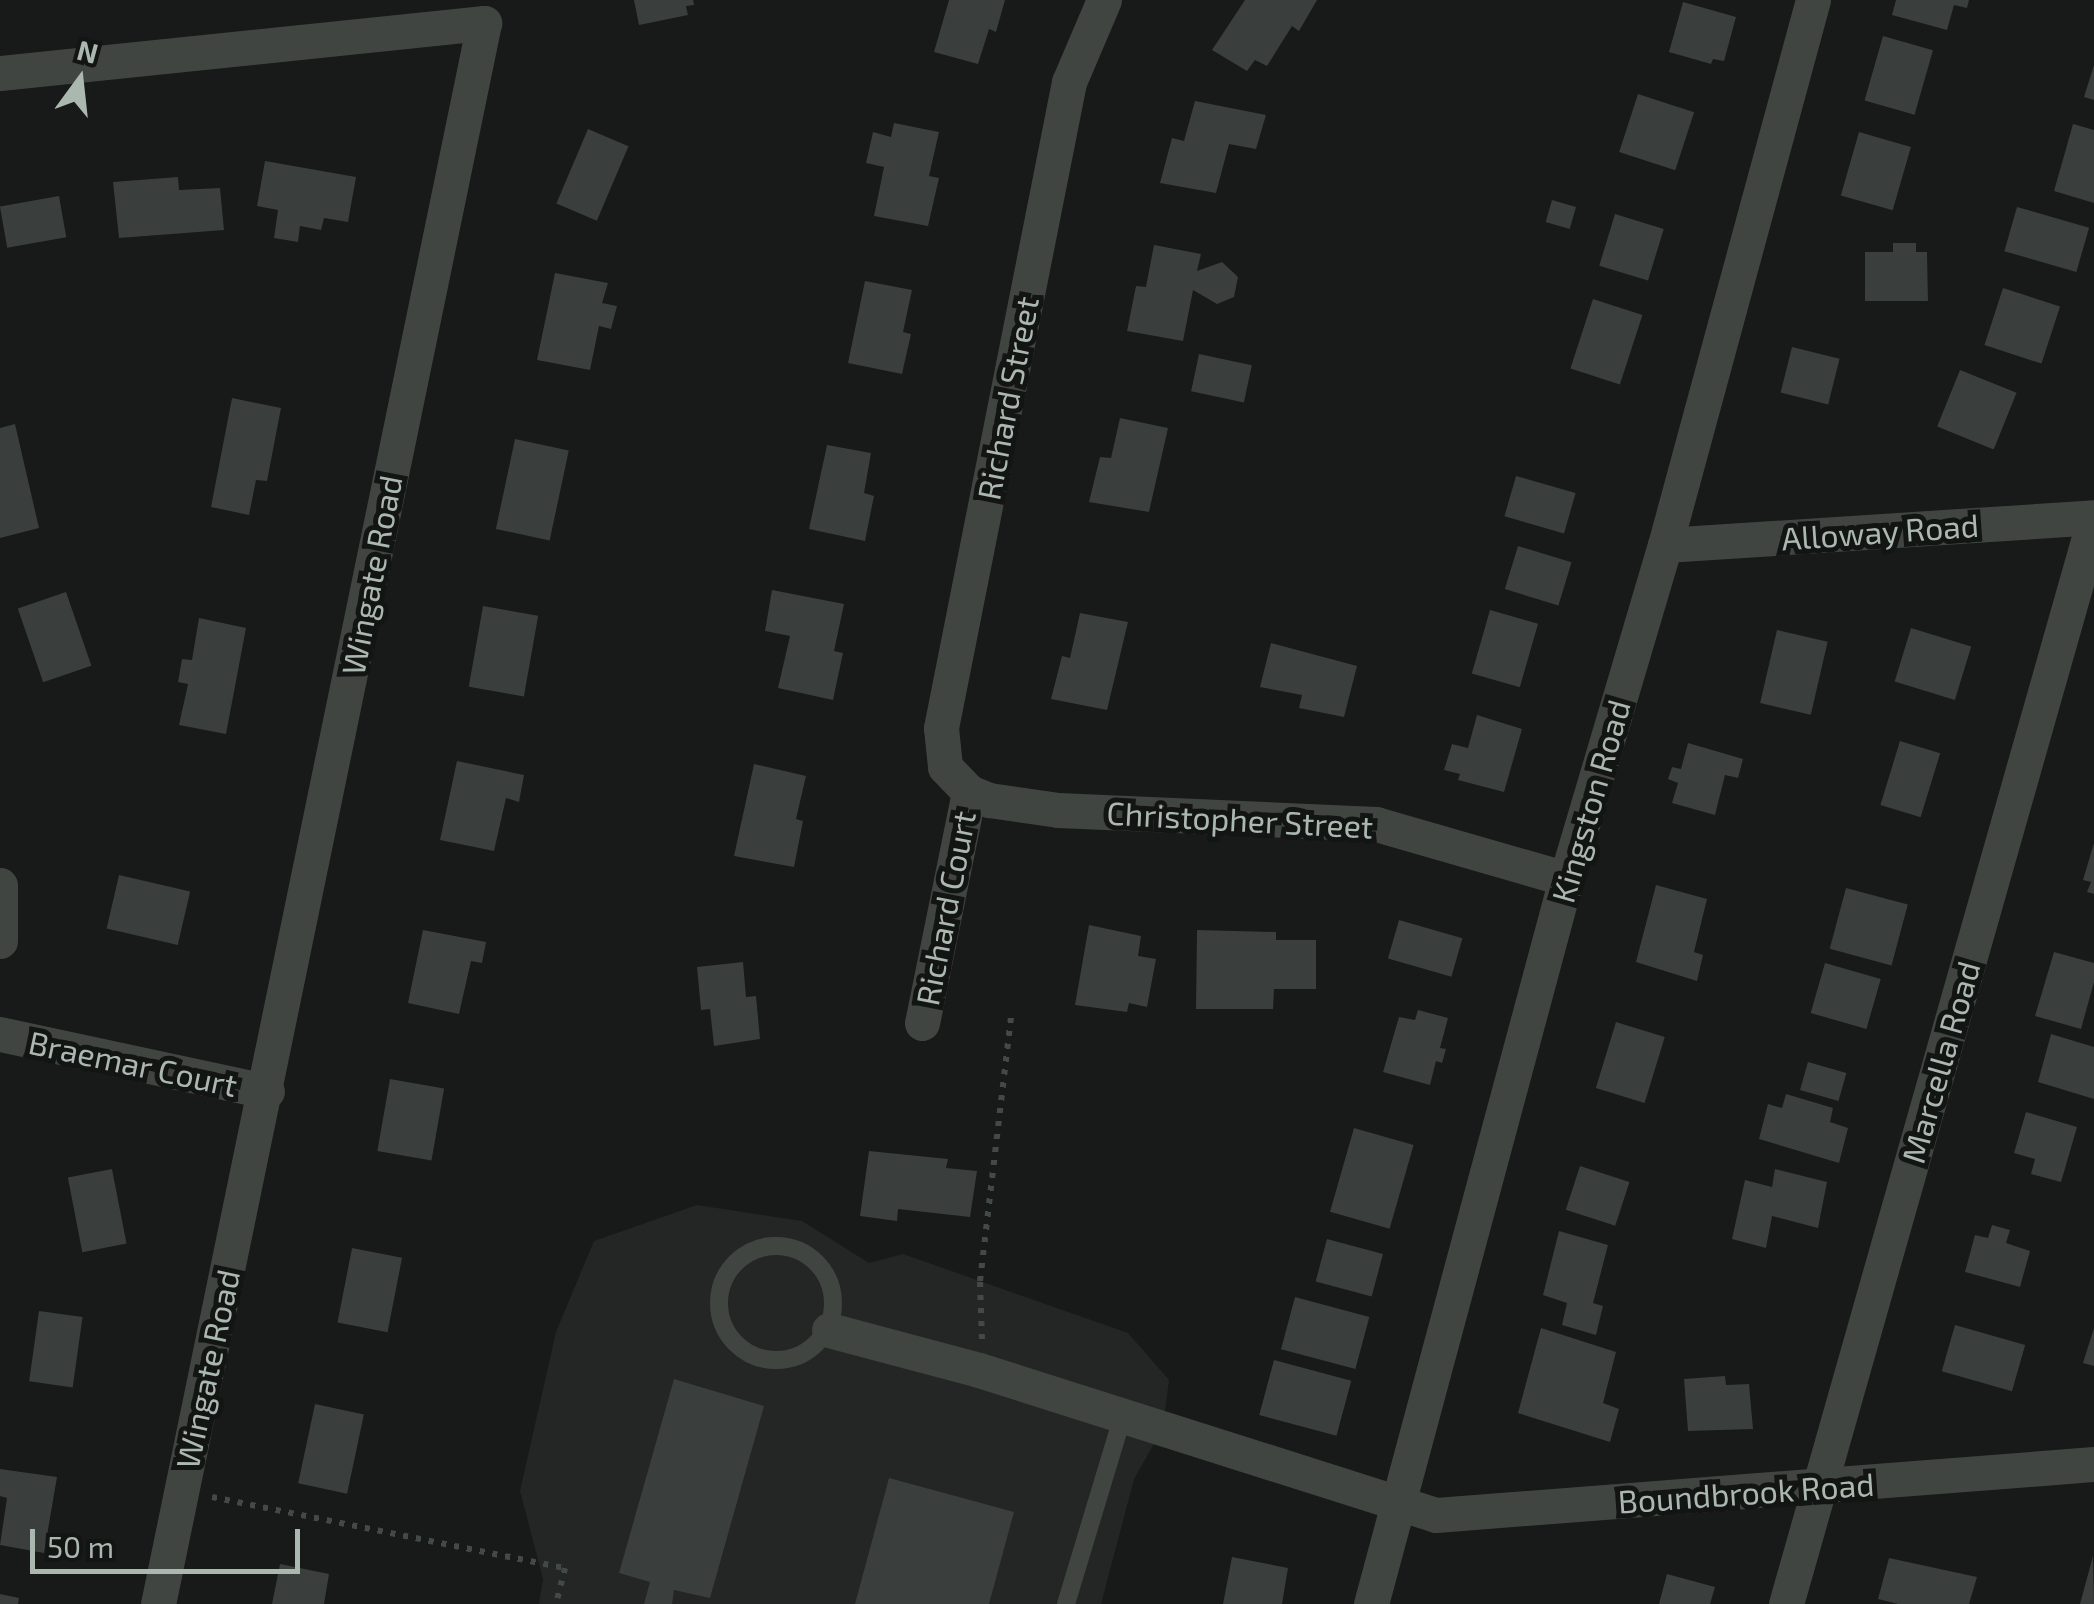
<!DOCTYPE html>
<html>
<head>
<meta charset="utf-8">
<style>
  body { margin:0 }
  #map { position:relative; width:2094px; height:1604px; overflow:hidden; background:#181919; font-family:"Exo 2",sans-serif }
  div>[style] { position:absolute }
  [style*='--x'] { left:calc(var(--x)*1px); top:calc(var(--y)*1px); width:calc(var(--w)*1px); rotate:calc(var(--a)*1deg) }
  .built>* { inset:0; background:#242625 }
  .building>* { inset:0; background:#3a3e3c; transform-origin:0 0 }
  .path>* { height:6px; margin-top:-3px; transform-origin:0; background:repeating-linear-gradient(90deg,#434a45 0 5px,transparent 0 13px) }
  .lane>* { height:18px; margin:-9px; padding:0 9px; transform-origin:9px; border-radius:9px; background:#404542 }
  .lane>.ring { margin:-9px; padding:0; box-sizing:content-box; background:none; border:18px solid #404542; border-radius:50% }
  .street>* { height:35px; margin:-17.5px; padding:0 17.5px; transform-origin:17.5px; border-radius:17.5px; background:#404542 }
  span { translate:-50% -50%; white-space:nowrap; text-align:center; line-height:1.15; -webkit-text-stroke:10px #131414; paint-order:stroke }
  .street-label { font-size:32px; color:#abb8af }
  .north { position:absolute; left:30px; top:30px; width:100px; height:100px; -webkit-text-stroke:8px #131414; paint-order:stroke; rotate:15deg; font-size:28px; font-weight:700; line-height:40px; text-align:center; color:#abb8af }
  .north::after { content:''; display:block; margin:auto; width:35px; height:45px; background:#abb8af; clip-path:polygon(50% 0,100% 100%,50% 72%,0 100%) }
  .scale { position:absolute; left:30px; top:1529px; width:270px; height:45px; box-sizing:border-box; border:5px solid #abb8af; border-top:0; padding-left:12px; font-size:30px; line-height:35px; white-space:nowrap; color:#abb8af; -webkit-text-stroke:8px #131414; paint-order:stroke }
</style>
</head>
<body>
<div id="map">
  <div class="built">
    <i style="clip-path:polygon(697px 1205px,802px 1221px,869px 1263px,903px 1254px,1128px 1333px,1169px 1380px,1163px 1428px,1134px 1479px,1101px 1604px,539px 1604px,543px 1579px,520px 1491px,556px 1332px,594px 1241px)"></i>
  </div>
  <div class="building">
    <i style="clip-path:polygon(634px 0,693px 0,694px 5px,686px 6px,688px 15px,639px 25px)"></i>
    <i style="clip-path:polygon(949px 0,1005px 0,996px 32px,989px 29px,978px 64px,934px 52px)"></i>
    <i style="clip-path:polygon(1245px 0,1317px 0,1299px 31px,1292px 26px,1267px 66px,1255px 60px,1247px 71px,1212px 50px)"></i>
    <i style="clip-path:polygon(1896px 0,1969px 0,1967px 8px,1954px 5px,1947px 30px,1892px 15px)"></i>
    <i style="clip-path:polygon(1683px 2px,1736px 17px,1724px 61px,1713px 59px,1711px 64px,1669px 52px)"></i>
    <i style="left:1883px;top:36px;width:52px;height:67px;rotate:16deg"></i>
    <i style="clip-path:polygon(2094px 65px,2094px 100px,2084px 97px)"></i>
    <i style="left:1638px;top:94px;width:59px;height:61px;rotate:18deg"></i>
    <i style="clip-path:polygon(1195px 101px,1266px 115px,1256px 149px,1229px 144px,1216px 193px,1160px 183px,1172px 138px,1184px 141px)"></i>
    <i style="clip-path:polygon(894px 123px,939px 132px,929px 176px,939px 178px,928px 226px,874px 216px,884px 167px,866px 163px,873px 132px,891px 137px)"></i>
    <i style="clip-path:polygon(2073px 124px,2094px 130px,2094px 203px,2054px 191px)"></i>
    <i style="left:588px;top:129px;width:44px;height:81px;rotate:23deg"></i>
    <i style="left:1859px;top:132px;width:54px;height:66px;rotate:16deg"></i>
    <i style="clip-path:polygon(265px 161px,356px 177px,348px 222px,324px 218px,321px 230px,300px 226px,298px 242px,274px 238px,278px 210px,257px 206px)"></i>
    <i style="clip-path:polygon(178px 177px,179px 190px,220px 188px,224px 230px,119px 238px,113px 182px)"></i>
    <i style="left:59px;top:196px;width:42px;height:60px;rotate:80deg"></i>
    <i style="left:1552px;top:200px;width:25px;height:23px;rotate:16deg"></i>
    <i style="left:2017px;top:207px;width:75px;height:46px;rotate:16deg"></i>
    <i style="left:1615px;top:214px;width:51px;height:54px;rotate:17deg"></i>
    <i style="clip-path:polygon(1893px 243px,1916px 243px,1916px 252px,1927px 252px,1928px 301px,1865px 301px,1865px 252px,1893px 252px)"></i>
    <i style="clip-path:polygon(1154px 245px,1201px 254px,1197px 271px,1222px 262px,1238px 277px,1234px 297px,1217px 304px,1193px 290px,1183px 341px,1127px 331px,1136px 286px,1146px 287px)"></i>
    <i style="clip-path:polygon(555px 273px,608px 283px,602px 303px,617px 306px,611px 329px,599px 326px,590px 370px,537px 360px)"></i>
    <i style="clip-path:polygon(865px 281px,912px 290px,903px 332px,911px 334px,902px 374px,848px 363px)"></i>
    <i style="left:2003px;top:288px;width:60px;height:60px;rotate:18deg"></i>
    <i style="left:1593px;top:299px;width:52px;height:73px;rotate:18deg"></i>
    <i style="left:1792px;top:347px;width:49px;height:47px;rotate:14deg"></i>
    <i style="left:1199px;top:354px;width:54px;height:38px;rotate:12deg"></i>
    <i style="left:1960px;top:370px;width:61px;height:61px;rotate:22deg"></i>
    <i style="clip-path:polygon(232px 398px,281px 408px,267px 481px,256px 480px,249px 515px,211px 507px)"></i>
    <i style="clip-path:polygon(1120px 418px,1168px 428px,1149px 512px,1089px 502px,1100px 457px,1111px 458px)"></i>
    <i style="clip-path:polygon(15px 424px,39px 528px,0 538px,0 428px)"></i>
    <i style="left:515px;top:439px;width:55px;height:92px;rotate:12deg"></i>
    <i style="clip-path:polygon(827px 445px,871px 453px,864px 493px,874px 496px,865px 541px,809px 529px)"></i>
    <i style="left:1516px;top:476px;width:62px;height:42px;rotate:16deg"></i>
    <i style="left:1518px;top:546px;width:56px;height:45px;rotate:17deg"></i>
    <i style="clip-path:polygon(772px 590px,844px 604px,834px 651px,843px 653px,833px 700px,778px 688px,790px 636px,765px 631px)"></i>
    <i style="left:66px;top:592px;width:78px;height:51px;rotate:71deg"></i>
    <i style="left:483px;top:606px;width:56px;height:82px;rotate:10deg"></i>
    <i style="left:1490px;top:610px;width:50px;height:66px;rotate:16deg"></i>
    <i style="clip-path:polygon(1080px 613px,1128px 622px,1107px 710px,1051px 699px,1062px 656px,1070px 658px)"></i>
    <i style="clip-path:polygon(199px 618px,246px 628px,226px 734px,179px 725px,188px 684px,178px 682px,182px 659px,192px 660px)"></i>
    <i style="left:1911px;top:628px;width:63px;height:56px;rotate:17deg"></i>
    <i style="left:1777px;top:630px;width:52px;height:75px;rotate:13deg"></i>
    <i style="clip-path:polygon(1271px 643px,1357px 666px,1344px 717px,1299px 708px,1302px 695px,1260px 687px)"></i>
    <i style="clip-path:polygon(1477px 715px,1522px 729px,1504px 792px,1458px 780px,1460px 774px,1444px 770px,1452px 744px,1468px 748px)"></i>
    <i style="left:1900px;top:741px;width:42px;height:67px;rotate:17deg"></i>
    <i style="clip-path:polygon(1688px 743px,1743px 759px,1738px 778px,1725px 775px,1715px 815px,1672px 803px,1678px 783px,1668px 779px,1672px 767px,1681px 769px)"></i>
    <i style="clip-path:polygon(457px 761px,524px 775px,519px 802px,506px 798px,494px 851px,440px 840px)"></i>
    <i style="clip-path:polygon(754px 764px,806px 776px,796px 819px,803px 821px,794px 867px,734px 856px)"></i>
    <i style="clip-path:polygon(2094px 843px,2094px 894px,2087px 892px,2091px 882px,2083px 880px)"></i>
    <i style="left:119px;top:875px;width:73px;height:55px;rotate:13deg"></i>
    <i style="clip-path:polygon(1656px 885px,1707px 899px,1694px 952px,1703px 955px,1697px 981px,1636px 962px)"></i>
    <i style="left:1846px;top:888px;width:64px;height:63px;rotate:15deg"></i>
    <i style="left:1399px;top:920px;width:66px;height:40px;rotate:16deg"></i>
    <i style="clip-path:polygon(1089px 925px,1141px 936px,1138px 956px,1156px 959px,1147px 1007px,1129px 1003px,1127px 1012px,1075px 1005px)"></i>
    <i style="clip-path:polygon(423px 930px,486px 942px,482px 963px,471px 961px,459px 1014px,408px 1003px)"></i>
    <i style="clip-path:polygon(1197px 930px,1276px 932px,1276px 940px,1316px 940px,1316px 989px,1274px 989px,1273px 1009px,1196px 1009px)"></i>
    <i style="clip-path:polygon(2054px 952px,2094px 963px,2094px 982px,2081px 1029px,2035px 1016px)"></i>
    <i style="clip-path:polygon(743px 962px,746px 997px,756px 996px,760px 1039px,714px 1046px,710px 1009px,701px 1010px,697px 967px)"></i>
    <i style="left:1825px;top:963px;width:58px;height:52px;rotate:16deg"></i>
    <i style="clip-path:polygon(1418px 1010px,1448px 1018px,1440px 1048px,1446px 1049px,1442px 1063px,1436px 1061px,1430px 1085px,1383px 1072px,1399px 1017px,1415px 1020px)"></i>
    <i style="left:1616px;top:1022px;width:51px;height:69px;rotate:17deg"></i>
    <i style="clip-path:polygon(2051px 1034px,2094px 1047px,2094px 1099px,2038px 1082px)"></i>
    <i style="left:1808px;top:1062px;width:40px;height:29px;rotate:16deg"></i>
    <i style="left:390px;top:1079px;width:55px;height:73px;rotate:10deg"></i>
    <i style="clip-path:polygon(1786px 1094px,1833px 1108px,1830px 1122px,1848px 1128px,1839px 1163px,1759px 1139px,1768px 1104px,1782px 1108px)"></i>
    <i style="clip-path:polygon(2026px 1112px,2077px 1127px,2061px 1182px,2031px 1174px,2035px 1159px,2014px 1153px)"></i>
    <i style="left:1354px;top:1128px;width:62px;height:87px;rotate:16deg"></i>
    <i style="clip-path:polygon(869px 1151px,948px 1159px,946px 1168px,977px 1171px,970px 1217px,898px 1209px,897px 1221px,860px 1216px)"></i>
    <i style="left:1580px;top:1166px;width:52px;height:46px;rotate:18deg"></i>
    <i style="left:112px;top:1169px;width:76px;height:45px;rotate:79deg"></i>
    <i style="clip-path:polygon(1775px 1169px,1827px 1182px,1818px 1228px,1772px 1216px,1766px 1248px,1732px 1239px,1745px 1180px,1772px 1187px)"></i>
    <i style="clip-path:polygon(1992px 1225px,2010px 1230px,2006px 1243px,2030px 1251px,2020px 1287px,1965px 1272px,1975px 1235px,1988px 1238px)"></i>
    <i style="clip-path:polygon(1559px 1231px,1608px 1245px,1593px 1303px,1603px 1306px,1596px 1335px,1562px 1325px,1567px 1303px,1543px 1295px)"></i>
    <i style="left:1327px;top:1239px;width:58px;height:44px;rotate:15deg"></i>
    <i style="left:352px;top:1248px;width:51px;height:76px;rotate:11deg"></i>
    <i style="left:1295px;top:1297px;width:77px;height:54px;rotate:15deg"></i>
    <i style="left:39px;top:1311px;width:44px;height:71px;rotate:8deg"></i>
    <i style="left:1955px;top:1325px;width:73px;height:48px;rotate:16deg"></i>
    <i style="clip-path:polygon(1541px 1328px,1616px 1352px,1603px 1403px,1619px 1409px,1610px 1442px,1518px 1413px)"></i>
    <i style="clip-path:polygon(2094px 1328px,2094px 1366px,2083px 1363px)"></i>
    <i style="left:1274px;top:1360px;width:80px;height:57px;rotate:15deg"></i>
    <i style="clip-path:polygon(1725px 1376px,1726px 1385px,1749px 1384px,1753px 1429px,1688px 1431px,1684px 1379px)"></i>
    <i style="clip-path:polygon(674px 1379px,764px 1406px,710px 1598px,674px 1590px,672px 1604px,644px 1604px,650px 1582px,619px 1573px)"></i>
    <i style="left:315px;top:1404px;width:50px;height:81px;rotate:12deg"></i>
    <i style="clip-path:polygon(0 1469px,57px 1477px,44px 1553px,0 1545px,7px 1498px,0 1496px)"></i>
    <i style="clip-path:polygon(889px 1478px,1014px 1512px,989px 1604px,855px 1604px)"></i>
    <i style="clip-path:polygon(2093px 1556px,2094px 1604px,2080px 1604px)"></i>
    <i style="clip-path:polygon(1232px 1557px,1288px 1568px,1282px 1604px,1223px 1604px)"></i>
    <i style="clip-path:polygon(1889px 1558px,1977px 1577px,1969px 1604px,1898px 1604px,1878px 1599px)"></i>
    <i style="clip-path:polygon(280px 1564px,329px 1574px,324px 1604px,272px 1604px)"></i>
    <i style="clip-path:polygon(1667px 1574px,1715px 1587px,1710px 1604px,1659px 1604px)"></i>
    <i style="clip-path:polygon(0 1594px,19px 1598px,18px 1604px,0 1604px)"></i>
  </div>
  <div class="path">
    <i style="--x:982;--y:1339;--w:58;--a:-92"></i>
    <i style="--x:980;--y:1281;--w:266;--a:-83.3"></i>
    <i style="--x:212;--y:1497;--w:360;--a:11.4"></i>
    <i style="--x:565;--y:1568;--w:37;--a:104"></i>
  </div>
  <div class="lane">
    <i class="ring" style="left:719px;top:1246px;width:96px;height:96px"></i>
    <i style="--x:1066;--y:1604;--w:197;--a:-73.2"></i>
  </div>
  <div class="street">
    <i style="--x:1104;--y:0;--w:89;--a:113.1"></i>
    <i style="--x:1069;--y:82;--w:659;--a:101.21"></i>
    <i style="--x:941;--y:728;--w:39;--a:84"></i>
    <i style="--x:945;--y:767;--w:35;--a:46"></i>
    <i style="--x:969;--y:792;--w:22;--a:22"></i>
    <i style="--x:989;--y:800;--w:70;--a:8.2"></i>
    <i style="--x:1058;--y:810;--w:318;--a:2.5"></i>
    <i style="--x:1376;--y:824;--w:198;--a:16.1"></i>
    <i style="--x:0;--y:73;--w:487;--a:-5.9"></i>
    <i style="--x:484;--y:23;--w:1614;--a:101.65"></i>
    <i style="--x:1665;--y:545;--w:430;--a:-3.7"></i>
    <i style="--x:0;--y:885;--w:56;--a:90"></i>
    <i style="--x:922;--y:1023;--w:236;--a:-78.5"></i>
    <i style="--x:0;--y:1034;--w:273;--a:12.1"></i>
    <i style="--x:829;--y:1330;--w:155;--a:14.9"></i>
    <i style="--x:979;--y:1370;--w:479;--a:17.6"></i>
    <i style="--x:1436;--y:1515;--w:660;--a:-4.43"></i>
    <i style="--x:1371;--y:1604;--w:751;--a:-74.95"></i>
    <i style="--x:1566;--y:879;--w:348;--a:-73.5"></i>
    <i style="--x:1665;--y:545;--w:565;--a:-74.81"></i>
    <i style="--x:1786;--y:1604;--w:1127;--a:-74.14"></i>
  </div>
  <div class="street-label">
    <span style="left:1007px;top:398px;rotate:-79deg">Richard Street</span>
    <span style="left:1880px;top:531px;rotate:-4deg">Alloway Road</span>
    <span style="left:371px;top:575px;rotate:-79deg">Wingate Road</span>
    <span style="left:1590px;top:801px;rotate:-74deg">Kingston Road</span>
    <span style="left:1240px;top:819px;rotate:3deg">Christopher Street</span>
    <span style="left:945px;top:908px;rotate:-79deg">Richard Court</span>
    <span style="left:1940px;top:1062px;rotate:-74deg">Marcella Road</span>
    <span style="left:133px;top:1063px;rotate:12deg">Braemar Court</span>
    <span style="left:207px;top:1369px;rotate:-78deg">Wingate Road</span>
    <span style="left:1746px;top:1492px;rotate:-4deg">Boundbrook Road</span>
  </div>
  <div class="north">N</div>
  <div class="scale">50 m</div>
</div>
</body>
</html>
